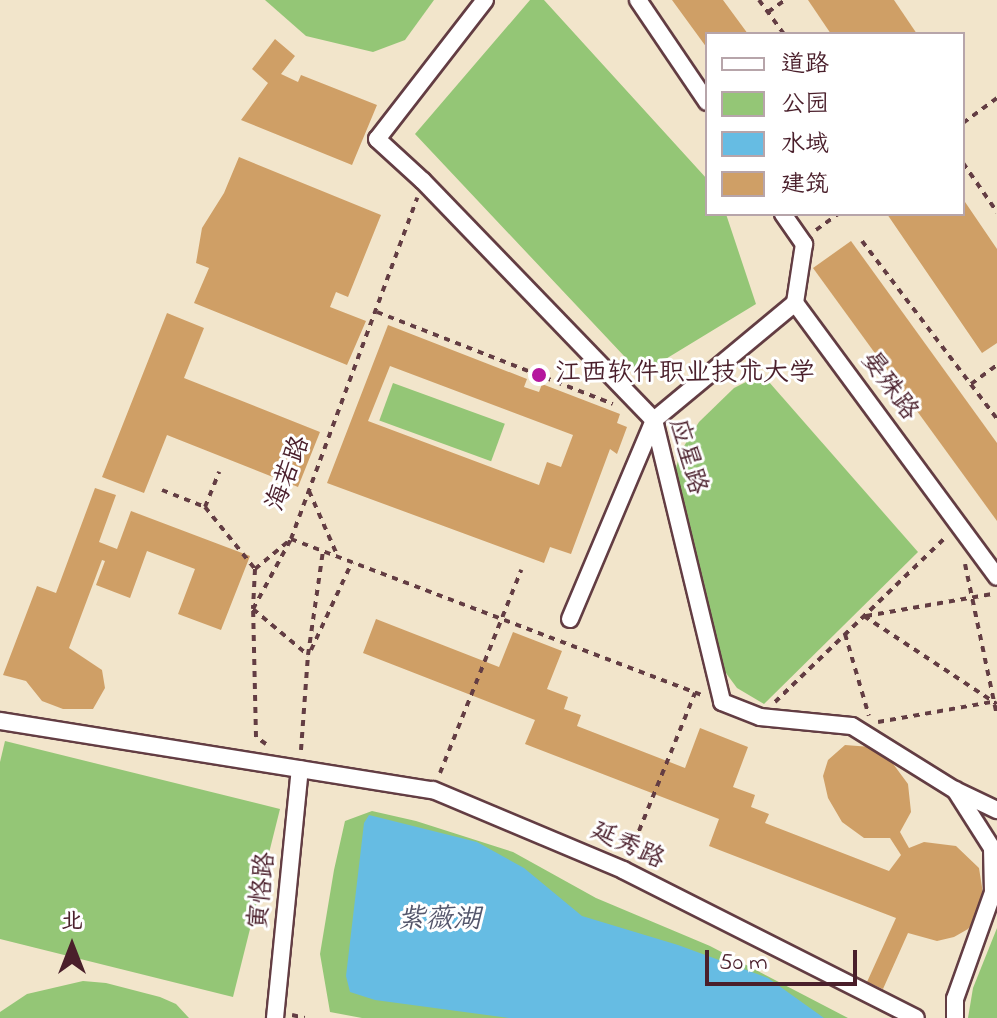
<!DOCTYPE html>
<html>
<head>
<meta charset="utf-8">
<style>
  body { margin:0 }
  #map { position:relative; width:997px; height:1018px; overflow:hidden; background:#f2e5cb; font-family:"Indie Flower","LXGW WenKai TC",sans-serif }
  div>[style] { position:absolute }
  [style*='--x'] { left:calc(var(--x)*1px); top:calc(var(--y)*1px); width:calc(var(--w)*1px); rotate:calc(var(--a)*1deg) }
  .green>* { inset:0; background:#94c676; transform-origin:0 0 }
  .water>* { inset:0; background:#66bce3 }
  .building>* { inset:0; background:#cf9f66 }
  .path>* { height:4px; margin-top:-2px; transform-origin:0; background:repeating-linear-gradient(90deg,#633d43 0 6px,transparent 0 12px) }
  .roads { filter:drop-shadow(2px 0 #633d43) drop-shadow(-2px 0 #633d43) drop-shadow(0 2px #633d43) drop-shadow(0 -2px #633d43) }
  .minor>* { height:16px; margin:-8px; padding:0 8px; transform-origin:8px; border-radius:8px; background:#fff }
  .dots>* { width:22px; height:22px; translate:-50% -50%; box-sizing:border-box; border:4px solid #fff; border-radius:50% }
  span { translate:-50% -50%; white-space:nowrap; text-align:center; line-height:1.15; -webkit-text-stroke:6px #fff; paint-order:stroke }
  .poi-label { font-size:26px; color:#4a1f2b }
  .left { translate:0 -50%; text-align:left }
  .street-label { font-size:26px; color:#4a1f2b }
  .water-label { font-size:28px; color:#54566b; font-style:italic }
  .legend { position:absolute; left:705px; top:32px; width:260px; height:184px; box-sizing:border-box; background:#fff; border:2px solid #b7a5aa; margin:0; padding:10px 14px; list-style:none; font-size:24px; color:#4a1f2b }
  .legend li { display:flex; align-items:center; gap:16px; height:40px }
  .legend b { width:40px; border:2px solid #b7a5aa }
  .north { position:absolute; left:32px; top:906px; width:80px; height:80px; -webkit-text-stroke:6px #fff; paint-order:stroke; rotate:0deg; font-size:22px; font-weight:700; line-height:32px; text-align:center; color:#4a1f2b }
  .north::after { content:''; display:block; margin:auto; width:28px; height:36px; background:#4a1f2b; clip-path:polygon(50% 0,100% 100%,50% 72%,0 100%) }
  .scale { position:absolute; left:705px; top:950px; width:152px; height:36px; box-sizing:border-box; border:4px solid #4a1f2b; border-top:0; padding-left:10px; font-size:24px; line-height:28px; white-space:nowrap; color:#4a1f2b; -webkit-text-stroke:6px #fff; paint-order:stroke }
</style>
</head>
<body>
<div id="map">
  <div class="green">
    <i style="clip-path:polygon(265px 0,434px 0,405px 40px,373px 52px,306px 36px)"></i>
    <i style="clip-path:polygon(530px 0,544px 0,707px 179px,707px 214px,726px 214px,756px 304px,641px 374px,415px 134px)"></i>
    <i style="clip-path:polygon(762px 374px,918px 552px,764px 704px,737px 688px,723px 669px,675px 471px,681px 451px,699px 422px,734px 388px)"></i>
    <i style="left:393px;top:383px;width:119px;height:40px;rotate:20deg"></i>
    <i style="clip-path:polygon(5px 741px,280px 809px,233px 997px,0 939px,0 762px)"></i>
    <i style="clip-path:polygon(372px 811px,416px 821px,513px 852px,596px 898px,710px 946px,848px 1018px,362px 1018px,330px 1012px,320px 954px,334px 870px,345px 821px)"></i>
    <i style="clip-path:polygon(997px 928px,997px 1018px,968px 1018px,973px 988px)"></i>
    <i style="clip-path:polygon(83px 981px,106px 983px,160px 997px,176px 1004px,189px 1018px,0 1018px,0 1012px,27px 994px)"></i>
  </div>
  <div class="water">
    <i style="clip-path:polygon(369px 815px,477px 842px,524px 868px,582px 916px,678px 945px,768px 978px,824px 1018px,509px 1018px,375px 1000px,350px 992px,346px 976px,364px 823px)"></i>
  </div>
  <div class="building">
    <i style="clip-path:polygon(672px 0,723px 0,748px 34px,707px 34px,707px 48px)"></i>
    <i style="clip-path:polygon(808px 0,894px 0,917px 34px,831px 34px)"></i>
    <i style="clip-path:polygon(275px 39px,295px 56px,281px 74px,298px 82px,301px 75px,377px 105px,352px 165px,241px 120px,268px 83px,252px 69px)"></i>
    <i style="clip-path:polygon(239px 157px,381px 215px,348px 297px,336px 292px,330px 307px,366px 321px,347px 365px,194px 303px,209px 268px,196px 263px,202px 228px,224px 193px)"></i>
    <i style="clip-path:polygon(963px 199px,997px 249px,997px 343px,982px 353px,887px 214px,963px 214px)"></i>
    <i style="clip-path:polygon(851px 241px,997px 443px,997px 521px,813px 268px)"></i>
    <i style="clip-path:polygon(167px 313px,204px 328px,184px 378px,320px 432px,298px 487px,167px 435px,144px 493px,102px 477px)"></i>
    <i style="clip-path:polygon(evenodd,388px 325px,527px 379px,524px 387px,539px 392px,542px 384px,620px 414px,617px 423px,627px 427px,617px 454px,610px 449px,571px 554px,550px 547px,544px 563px,327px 483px,388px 325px,390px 366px,573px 435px,561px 467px,547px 462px,539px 485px,368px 421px,390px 366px)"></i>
    <i style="clip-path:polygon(95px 488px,116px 495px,99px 542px,117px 549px,131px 511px,250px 556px,221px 630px,178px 614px,195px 569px,147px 551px,130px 598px,96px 585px,105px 561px,102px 560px,69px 648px,102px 670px,105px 688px,93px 709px,63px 709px,42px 701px,26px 681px,3px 675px,37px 586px,56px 593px)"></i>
    <i style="clip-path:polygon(376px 619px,499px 667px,513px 632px,562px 651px,547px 689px,568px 697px,564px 709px,581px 715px,577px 726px,685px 768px,700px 728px,748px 747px,733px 787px,755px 795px,751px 807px,769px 814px,765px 823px,889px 871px,901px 855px,890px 838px,864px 838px,842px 822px,828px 798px,823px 776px,828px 760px,845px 745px,871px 747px,891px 761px,908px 784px,911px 812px,900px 832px,909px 848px,924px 842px,956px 846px,979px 868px,984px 900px,978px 916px,968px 929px,954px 937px,937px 941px,908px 933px,883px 989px,867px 982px,896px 918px,709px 846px,719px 819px,525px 744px,535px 720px,363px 653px)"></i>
  </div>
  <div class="path">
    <i style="--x:759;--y:0;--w:42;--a:53.7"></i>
    <i style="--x:768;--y:12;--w:21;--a:-35"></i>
    <i style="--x:963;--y:123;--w:42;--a:-36.3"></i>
    <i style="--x:963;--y:163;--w:60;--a:55.2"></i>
    <i style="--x:816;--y:230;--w:27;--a:-36"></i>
    <i style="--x:862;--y:241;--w:223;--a:52.8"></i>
    <i style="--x:377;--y:312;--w:253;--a:21.3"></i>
    <i style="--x:971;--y:384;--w:32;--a:-36"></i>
    <i style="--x:162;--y:490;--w:46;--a:21.6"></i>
    <i style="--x:205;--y:507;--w:80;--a:51.1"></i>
    <i style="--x:255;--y:569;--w:47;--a:-39.8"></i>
    <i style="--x:291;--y:539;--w:439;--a:20.8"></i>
    <i style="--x:309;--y:491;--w:72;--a:66.3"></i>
    <i style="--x:205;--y:507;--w:38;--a:-68"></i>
    <i style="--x:965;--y:564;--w:155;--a:78.1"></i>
    <i style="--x:255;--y:569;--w:40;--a:92.9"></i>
    <i style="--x:253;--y:609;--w:72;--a:39.9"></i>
    <i style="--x:864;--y:616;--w:159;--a:33.5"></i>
    <i style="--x:866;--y:616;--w:128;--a:-9.9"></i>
    <i style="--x:845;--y:634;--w:85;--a:73.7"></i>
    <i style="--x:311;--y:650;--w:97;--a:-65"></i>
    <i style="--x:775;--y:702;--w:239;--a:-44"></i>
    <i style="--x:878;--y:722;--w:116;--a:-10"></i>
    <i style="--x:266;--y:744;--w:12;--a:-145"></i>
    <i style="--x:256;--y:737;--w:128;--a:-91.3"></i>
    <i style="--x:253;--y:609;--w:80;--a:-61.5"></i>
    <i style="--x:291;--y:539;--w:364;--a:-69.7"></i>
    <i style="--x:301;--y:750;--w:95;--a:-85.8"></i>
    <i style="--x:308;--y:655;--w:105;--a:-81.8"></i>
    <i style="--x:440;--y:773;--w:219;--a:-68.2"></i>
    <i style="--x:630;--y:853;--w:173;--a:-67.9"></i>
    <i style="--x:292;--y:1015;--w:13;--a:13"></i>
  </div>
  <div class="roads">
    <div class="minor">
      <i style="--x:485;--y:0;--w:176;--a:127.8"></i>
      <i style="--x:377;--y:139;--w:62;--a:42.4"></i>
      <i style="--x:423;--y:181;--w:332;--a:46"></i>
      <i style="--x:654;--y:420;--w:290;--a:76.4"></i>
      <i style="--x:722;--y:702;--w:41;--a:21.5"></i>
      <i style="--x:760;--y:717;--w:92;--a:5.6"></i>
      <i style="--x:852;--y:726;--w:121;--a:31.9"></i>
      <i style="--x:955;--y:790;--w:47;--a:25.5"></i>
      <i style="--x:638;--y:0;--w:123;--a:55.9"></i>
      <i style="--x:783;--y:214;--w:37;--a:55"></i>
      <i style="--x:804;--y:244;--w:60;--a:98.7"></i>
      <i style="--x:795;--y:303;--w:340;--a:53.6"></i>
      <i style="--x:570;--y:619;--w:216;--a:-67.1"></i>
      <i style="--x:654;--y:420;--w:183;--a:-39.7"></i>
      <i style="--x:0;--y:721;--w:438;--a:9.1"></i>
      <i style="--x:433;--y:790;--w:206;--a:22.8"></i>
      <i style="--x:623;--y:870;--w:328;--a:26.8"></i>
      <i style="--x:275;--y:1018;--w:250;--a:-84.3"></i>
      <i style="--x:955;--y:1018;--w:19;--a:-90"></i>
      <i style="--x:955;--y:999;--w:114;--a:-70.4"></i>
      <i style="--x:993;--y:892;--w:44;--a:-91.3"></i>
      <i style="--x:992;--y:848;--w:69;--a:-122.5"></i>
    </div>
  </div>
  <div class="dots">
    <i style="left:539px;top:375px;background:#b5179e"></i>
  </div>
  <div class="poi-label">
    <span class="left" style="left:555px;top:375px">江西软件职业技术大学</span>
  </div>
  <div class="street-label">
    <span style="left:888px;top:387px;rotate:54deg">晏殊路</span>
    <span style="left:686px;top:457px;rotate:74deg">应星路</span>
    <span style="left:290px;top:474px;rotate:-69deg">海若路</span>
    <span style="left:627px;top:847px;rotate:25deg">延秀路</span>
    <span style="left:264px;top:891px;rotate:-84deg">寅恪路</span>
  </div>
  <div class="water-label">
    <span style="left:439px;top:921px">紫薇湖</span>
  </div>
  <ul class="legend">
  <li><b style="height:10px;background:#fff"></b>道路</li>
  <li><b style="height:22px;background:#94c676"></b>公园</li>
  <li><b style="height:22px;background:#66bce3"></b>水域</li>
  <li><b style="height:22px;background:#cf9f66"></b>建筑</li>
  </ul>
  <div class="north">北</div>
  <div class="scale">50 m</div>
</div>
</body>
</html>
